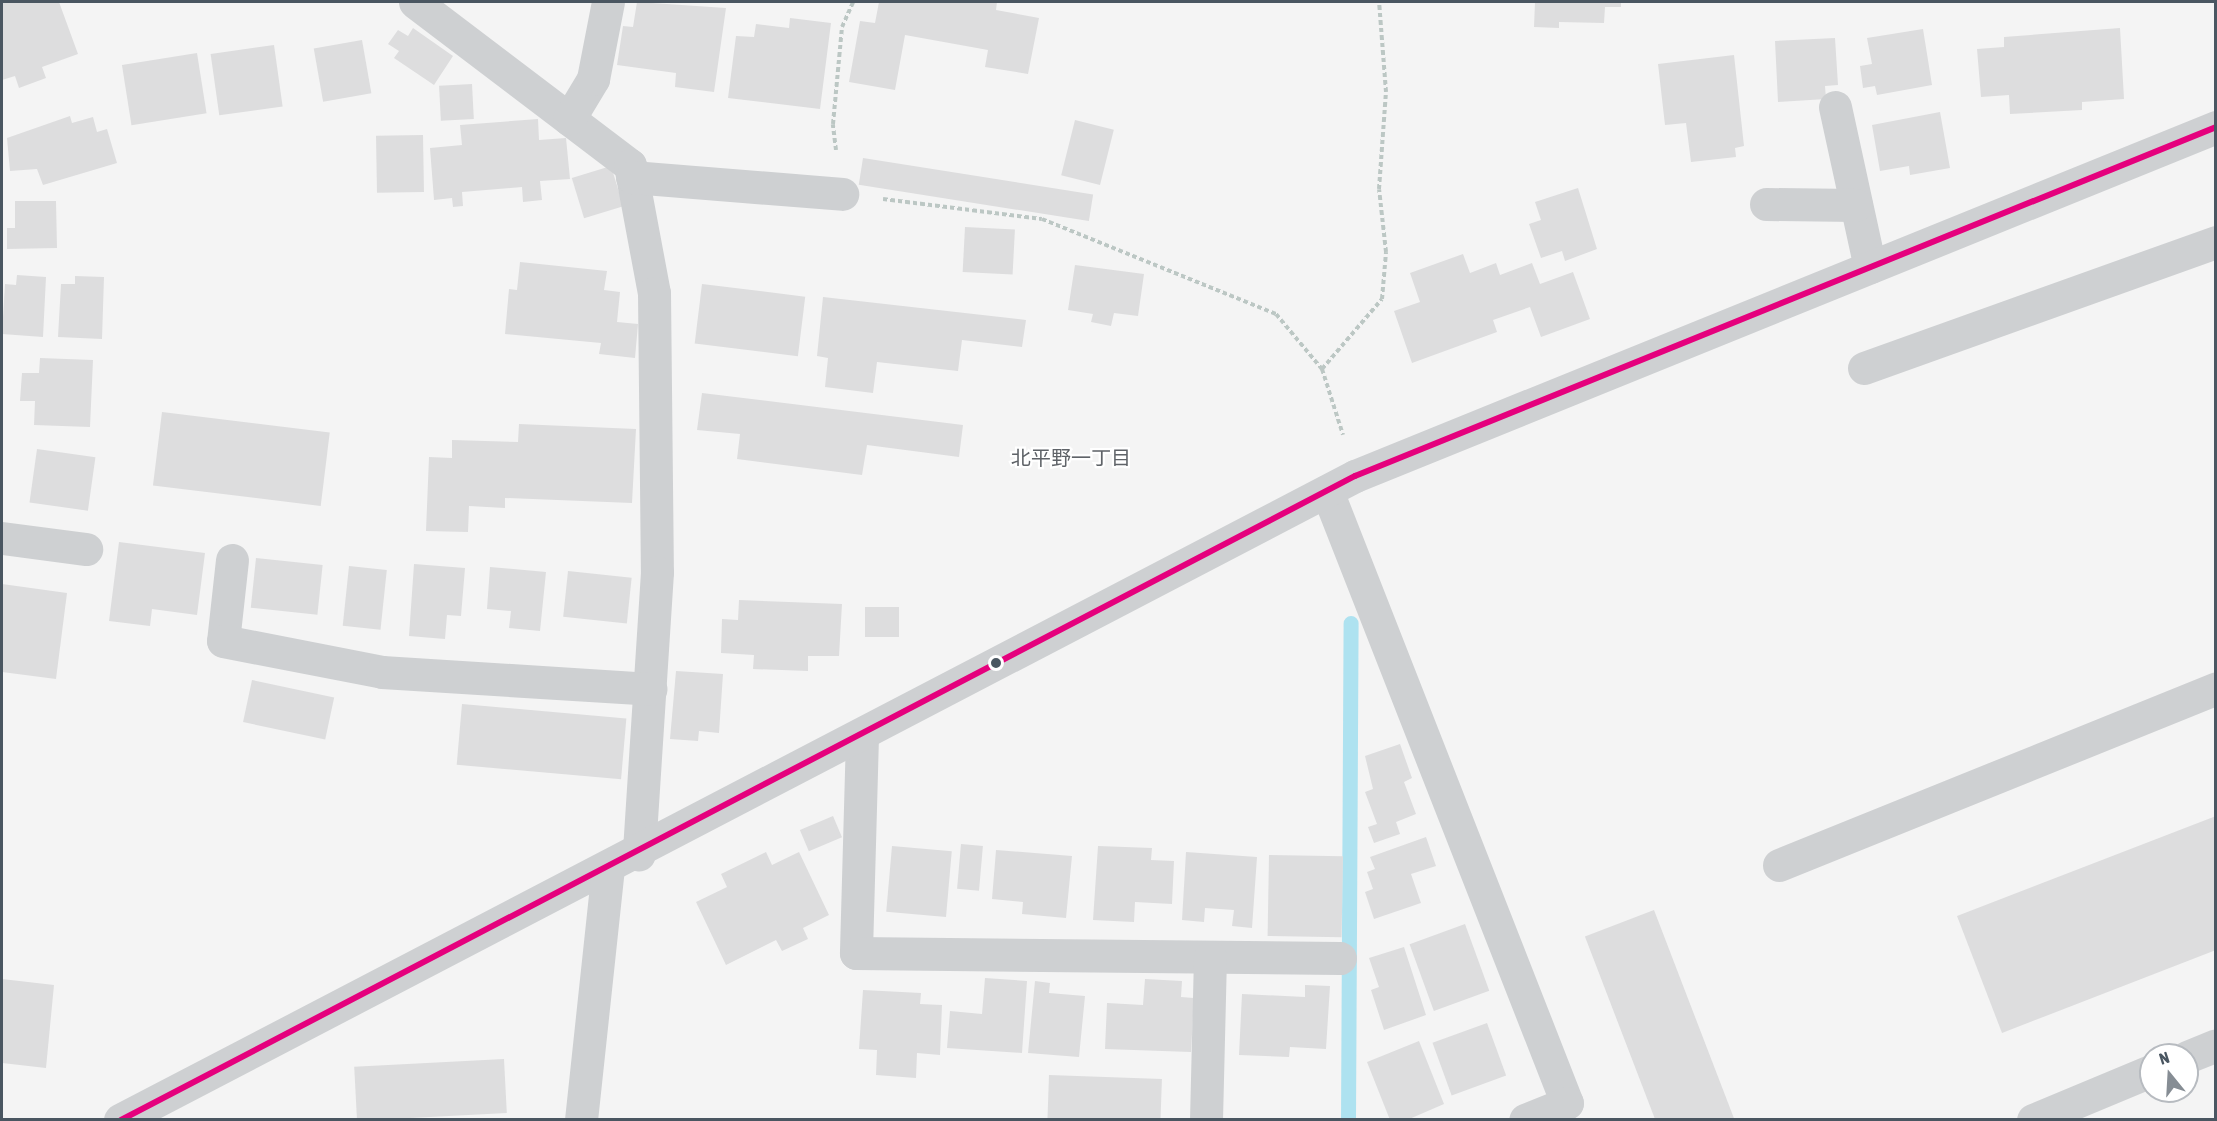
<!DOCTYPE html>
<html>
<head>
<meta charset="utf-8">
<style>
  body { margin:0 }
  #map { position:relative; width:2217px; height:1121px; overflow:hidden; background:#f4f4f4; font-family:"Asap Condensed","Noto Sans JP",sans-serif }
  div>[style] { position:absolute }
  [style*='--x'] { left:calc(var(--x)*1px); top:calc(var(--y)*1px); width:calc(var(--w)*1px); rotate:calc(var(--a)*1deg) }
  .stream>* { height:15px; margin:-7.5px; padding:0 7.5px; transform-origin:7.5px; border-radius:7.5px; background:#aee2f0 }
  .building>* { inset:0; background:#ddddde; transform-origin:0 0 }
  .path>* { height:4px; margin-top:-2px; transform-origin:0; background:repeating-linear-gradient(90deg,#bcc7c4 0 4.5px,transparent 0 7.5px) }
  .minor>* { height:33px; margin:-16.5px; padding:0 16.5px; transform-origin:16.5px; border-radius:16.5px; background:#ced0d2 }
  .bus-1>* { height:6px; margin:-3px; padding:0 3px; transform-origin:3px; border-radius:3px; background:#e5007d }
  .dots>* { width:16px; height:16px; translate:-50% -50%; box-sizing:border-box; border:3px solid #fff; border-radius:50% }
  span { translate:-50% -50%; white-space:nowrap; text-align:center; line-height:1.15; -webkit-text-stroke:4.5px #fff; paint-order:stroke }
  .neighbourhood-label { font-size:20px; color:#5f6368 }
  .frame { position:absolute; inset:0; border:3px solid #4a5661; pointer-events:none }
  .north { position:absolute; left:2139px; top:1043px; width:60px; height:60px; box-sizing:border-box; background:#fff; border:2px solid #b7bbc0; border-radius:50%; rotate:342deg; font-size:16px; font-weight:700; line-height:24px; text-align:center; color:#4a5661 }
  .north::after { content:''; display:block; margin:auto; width:21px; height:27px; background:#868d94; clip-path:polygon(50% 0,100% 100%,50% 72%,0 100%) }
</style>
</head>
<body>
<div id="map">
  <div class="stream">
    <i style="--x:1348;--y:1120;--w:497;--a:-89.7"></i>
  </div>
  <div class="building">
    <i style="clip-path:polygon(2px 2px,59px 2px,78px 54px,42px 67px,46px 78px,19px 88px,15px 76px,2px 80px)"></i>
    <i style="clip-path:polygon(637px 2px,726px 8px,714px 92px,675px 87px,676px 73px,617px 65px,623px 26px,633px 27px)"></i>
    <i style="clip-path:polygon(879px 2px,997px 2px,996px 10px,1039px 18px,1028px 74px,985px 67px,988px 50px,905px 35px,895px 90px,849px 82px,860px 21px,875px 23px)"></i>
    <i style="clip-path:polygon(1535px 2px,1621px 2px,1621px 7px,1605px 7px,1604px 23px,1559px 22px,1559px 28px,1534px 27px)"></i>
    <i style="clip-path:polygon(790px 18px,831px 23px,820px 109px,728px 98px,736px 36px,754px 37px,756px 24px,789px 28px)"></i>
    <i style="clip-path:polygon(413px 28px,453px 56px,434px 85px,394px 58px,399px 51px,388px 44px,398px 30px,408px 36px)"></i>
    <i style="clip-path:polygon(2120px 28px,2124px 99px,2082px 102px,2082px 110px,2010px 114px,2009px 95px,1981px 97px,1977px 49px,2004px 47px,2004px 37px)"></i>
    <i style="clip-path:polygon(1923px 29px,1932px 85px,1877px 95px,1875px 86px,1863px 88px,1860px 66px,1872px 64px,1867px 38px)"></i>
    <i style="clip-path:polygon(1835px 38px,1838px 85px,1825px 86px,1826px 99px,1778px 102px,1775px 41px)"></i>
    <i style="left:362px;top:40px;width:54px;height:49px;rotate:80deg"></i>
    <i style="left:274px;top:45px;width:62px;height:64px;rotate:82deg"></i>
    <i style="left:197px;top:53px;width:61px;height:76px;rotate:81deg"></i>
    <i style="clip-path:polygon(1734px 55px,1744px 146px,1735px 148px,1736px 157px,1691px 162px,1686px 123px,1665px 125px,1658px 64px)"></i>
    <i style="left:472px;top:84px;width:35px;height:33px;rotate:87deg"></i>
    <i style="clip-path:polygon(1940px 112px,1950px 168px,1910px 175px,1909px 166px,1880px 171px,1872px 125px)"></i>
    <i style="clip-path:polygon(70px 116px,72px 123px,93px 117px,97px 132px,107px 129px,117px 163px,43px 185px,37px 169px,10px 171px,7px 138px)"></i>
    <i style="clip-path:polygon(538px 119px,539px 140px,566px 138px,570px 179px,540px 181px,542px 200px,523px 202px,522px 187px,462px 192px,463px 206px,453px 207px,452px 198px,434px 200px,430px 148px,462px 145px,460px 125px)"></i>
    <i style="left:1075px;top:120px;width:40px;height:57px;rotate:14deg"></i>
    <i style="left:423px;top:135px;width:57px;height:47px;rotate:89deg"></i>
    <i style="left:863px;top:158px;width:233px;height:27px;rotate:9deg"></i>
    <i style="left:611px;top:166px;width:42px;height:41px;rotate:73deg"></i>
    <i style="clip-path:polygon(1578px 188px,1597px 249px,1565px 261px,1562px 251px,1541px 258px,1529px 224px,1541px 220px,1535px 202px)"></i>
    <i style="clip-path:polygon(15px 201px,56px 201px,57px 248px,7px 249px,7px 228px,15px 228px)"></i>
    <i style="left:965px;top:227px;width:50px;height:45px;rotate:3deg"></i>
    <i style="clip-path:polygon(1463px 254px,1470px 273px,1496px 263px,1500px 275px,1532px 263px,1540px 284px,1573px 272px,1590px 319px,1541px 337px,1530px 307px,1493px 320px,1497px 332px,1412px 363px,1394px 311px,1420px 302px,1410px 273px)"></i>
    <i style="clip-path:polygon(520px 262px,607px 271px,604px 290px,620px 292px,617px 322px,638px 324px,635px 358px,599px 354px,601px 343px,505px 334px,509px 289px,517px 290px)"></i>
    <i style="clip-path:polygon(1075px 265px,1144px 274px,1138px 316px,1114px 313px,1111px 326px,1091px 322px,1093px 314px,1068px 310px)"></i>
    <i style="clip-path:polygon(17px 275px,46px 277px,43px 337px,2px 334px,5px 284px,16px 285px)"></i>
    <i style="clip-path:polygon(75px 276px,104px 277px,102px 339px,58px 337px,61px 284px,75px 284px)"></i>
    <i style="left:702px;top:284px;width:104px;height:60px;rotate:7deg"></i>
    <i style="clip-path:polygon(823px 297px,1026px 320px,1022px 347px,962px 340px,958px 371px,877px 362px,873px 393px,825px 387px,828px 358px,817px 356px)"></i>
    <i style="clip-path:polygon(40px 358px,93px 360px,90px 427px,34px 425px,35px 401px,20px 401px,22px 373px,39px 373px)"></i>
    <i style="clip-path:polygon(702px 393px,963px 425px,959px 457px,867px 445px,862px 475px,737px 459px,740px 434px,697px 430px)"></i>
    <i style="left:162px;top:412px;width:169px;height:74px;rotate:7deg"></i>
    <i style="clip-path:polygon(519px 424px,636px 429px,632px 503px,505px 498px,505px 508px,469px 506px,468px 532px,426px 531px,429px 457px,452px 458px,452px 440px,518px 442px)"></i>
    <i style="left:37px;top:449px;width:59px;height:54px;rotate:8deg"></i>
    <i style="clip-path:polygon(119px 542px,205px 553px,197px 615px,152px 609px,150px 626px,109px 621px)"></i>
    <i style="left:256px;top:558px;width:67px;height:50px;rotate:6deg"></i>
    <i style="clip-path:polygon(414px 564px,465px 568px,461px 616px,447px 615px,445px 639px,409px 636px)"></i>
    <i style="left:349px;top:566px;width:38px;height:60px;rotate:6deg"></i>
    <i style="clip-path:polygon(490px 567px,546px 572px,540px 631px,509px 628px,511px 611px,487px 609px)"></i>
    <i style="left:568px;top:571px;width:64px;height:46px;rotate:6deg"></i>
    <i style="clip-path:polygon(2px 584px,67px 593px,56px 679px,2px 672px)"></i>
    <i style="clip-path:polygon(739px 600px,842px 604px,839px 656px,808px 656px,808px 671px,753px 669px,754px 655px,721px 653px,722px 619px,738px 620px)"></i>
    <i style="left:865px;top:607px;width:34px;height:30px"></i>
    <i style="clip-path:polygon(676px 671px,723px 674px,719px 733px,699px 731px,698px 741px,670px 739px)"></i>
    <i style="left:252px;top:680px;width:84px;height:43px;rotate:12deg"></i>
    <i style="left:462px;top:704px;width:165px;height:61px;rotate:5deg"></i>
    <i style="clip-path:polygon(1400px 744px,1412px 778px,1404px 782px,1416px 814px,1396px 822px,1400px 834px,1374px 843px,1368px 827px,1377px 824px,1365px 792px,1373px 789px,1365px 756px)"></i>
    <i style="left:833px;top:816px;width:23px;height:36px;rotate:67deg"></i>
    <i style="clip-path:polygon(2216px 816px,2216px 950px,2002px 1033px,1957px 916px)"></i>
    <i style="clip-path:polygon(1426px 837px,1436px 866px,1411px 874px,1421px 903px,1374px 919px,1365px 892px,1373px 889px,1367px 872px,1375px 869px,1370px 857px)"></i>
    <i style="left:961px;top:844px;width:22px;height:45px;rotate:5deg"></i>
    <i style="left:892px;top:846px;width:60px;height:66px;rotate:5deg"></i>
    <i style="clip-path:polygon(1098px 846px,1152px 848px,1151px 860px,1174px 861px,1172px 904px,1135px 902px,1134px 922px,1093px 920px)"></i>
    <i style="clip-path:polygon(996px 850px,1072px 856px,1066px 918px,1022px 914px,1023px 902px,992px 899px)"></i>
    <i style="clip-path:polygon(766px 852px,772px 865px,799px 852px,829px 915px,803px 928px,808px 939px,782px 951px,776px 940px,726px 965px,696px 902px,727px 887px,721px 874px)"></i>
    <i style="clip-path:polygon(1186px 852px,1257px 857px,1252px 928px,1232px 926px,1234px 910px,1205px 908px,1204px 922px,1182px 920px)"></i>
    <i style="left:1269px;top:855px;width:74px;height:81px;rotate:1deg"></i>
    <i style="left:1654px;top:910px;width:225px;height:74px;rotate:69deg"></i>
    <i style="left:1465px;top:924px;width:71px;height:59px;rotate:70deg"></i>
    <i style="clip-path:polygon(1404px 947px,1426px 1015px,1384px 1030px,1371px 990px,1379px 987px,1369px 958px)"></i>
    <i style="clip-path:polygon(985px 978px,1027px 981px,1022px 1053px,947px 1048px,950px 1011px,982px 1014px)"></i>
    <i style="clip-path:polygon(2px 979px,54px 985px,46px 1068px,2px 1063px)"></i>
    <i style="clip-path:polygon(1145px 979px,1182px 981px,1181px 997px,1194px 998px,1191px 1052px,1105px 1049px,1107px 1003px,1143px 1005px)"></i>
    <i style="clip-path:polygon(1035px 981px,1050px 983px,1049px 993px,1085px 996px,1079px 1057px,1028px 1053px)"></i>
    <i style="clip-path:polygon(1305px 985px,1330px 986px,1326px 1049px,1290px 1047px,1289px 1057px,1239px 1055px,1242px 994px,1305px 997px)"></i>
    <i style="clip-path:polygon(863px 990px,921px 993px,920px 1004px,942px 1005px,940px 1055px,917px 1053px,916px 1078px,876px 1075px,877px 1050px,859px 1049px)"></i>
    <i style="left:1487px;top:1023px;width:56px;height:58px;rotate:70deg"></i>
    <i style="clip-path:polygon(1419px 1041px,1444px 1104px,1407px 1120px,1390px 1120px,1367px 1062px)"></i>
    <i style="left:504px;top:1059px;width:54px;height:150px;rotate:87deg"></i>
    <i style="left:1049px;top:1075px;width:113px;height:45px;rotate:2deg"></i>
  </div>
  <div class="path">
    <i style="--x:836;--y:150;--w:26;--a:-97"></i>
    <i style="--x:833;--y:124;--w:97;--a:-84.7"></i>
    <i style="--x:842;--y:27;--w:27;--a:-66"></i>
    <i style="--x:883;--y:199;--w:160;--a:7.2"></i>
    <i style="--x:1042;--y:219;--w:253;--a:22.1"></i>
    <i style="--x:1276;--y:314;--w:72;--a:50.1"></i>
    <i style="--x:1322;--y:369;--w:69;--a:72.3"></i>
    <i style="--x:1322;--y:369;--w:92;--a:-49.4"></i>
    <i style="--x:1382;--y:299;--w:47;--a:-85.1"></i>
    <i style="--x:1386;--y:252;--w:63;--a:-96.3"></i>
    <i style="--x:1379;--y:189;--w:97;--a:-85.9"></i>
    <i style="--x:1386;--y:92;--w:90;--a:-94.4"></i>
  </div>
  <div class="minor">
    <i style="--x:415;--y:2;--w:270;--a:37.2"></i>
    <i style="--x:630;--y:165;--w:130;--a:79.4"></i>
    <i style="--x:654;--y:293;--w:279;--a:89.4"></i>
    <i style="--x:657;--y:572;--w:283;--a:93.7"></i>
    <i style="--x:1835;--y:107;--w:164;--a:77.7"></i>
    <i style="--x:569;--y:119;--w:47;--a:-59"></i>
    <i style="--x:593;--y:79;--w:78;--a:-79"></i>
    <i style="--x:632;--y:177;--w:211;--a:4.6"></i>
    <i style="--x:1766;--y:204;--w:90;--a:0.6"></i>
    <i style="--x:1864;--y:368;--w:374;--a:-19.7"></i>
    <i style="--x:1327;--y:491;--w:657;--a:68.59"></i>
    <i style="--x:1567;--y:1103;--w:45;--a:158"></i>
    <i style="--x:2;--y:538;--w:85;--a:7.5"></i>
    <i style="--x:232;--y:560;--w:81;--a:96.3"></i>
    <i style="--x:223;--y:641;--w:162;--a:11"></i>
    <i style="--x:382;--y:672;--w:269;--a:3.6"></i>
    <i style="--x:862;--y:736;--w:217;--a:91.6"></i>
    <i style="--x:856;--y:953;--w:484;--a:0.6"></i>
    <i style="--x:1779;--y:865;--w:471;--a:-22"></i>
    <i style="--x:2187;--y:1057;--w:31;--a:-22"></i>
    <i style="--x:120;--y:1120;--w:1393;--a:-27.54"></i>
    <i style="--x:1355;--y:476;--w:929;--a:-22.06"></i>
    <i style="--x:581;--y:1120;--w:254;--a:-83.9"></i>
    <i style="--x:1206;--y:1120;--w:163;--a:-88.6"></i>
    <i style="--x:2033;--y:1120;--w:128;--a:-22.6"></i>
  </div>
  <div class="bus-1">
    <i style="--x:121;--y:1120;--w:1392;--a:-27.56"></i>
    <i style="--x:1355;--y:476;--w:929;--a:-22.06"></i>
  </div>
  <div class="dots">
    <i style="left:996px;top:663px;background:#4a5661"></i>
  </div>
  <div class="neighbourhood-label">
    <span style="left:1071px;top:457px">北平野一丁目</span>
  </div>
  <div class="frame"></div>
  <div class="north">N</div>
</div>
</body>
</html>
